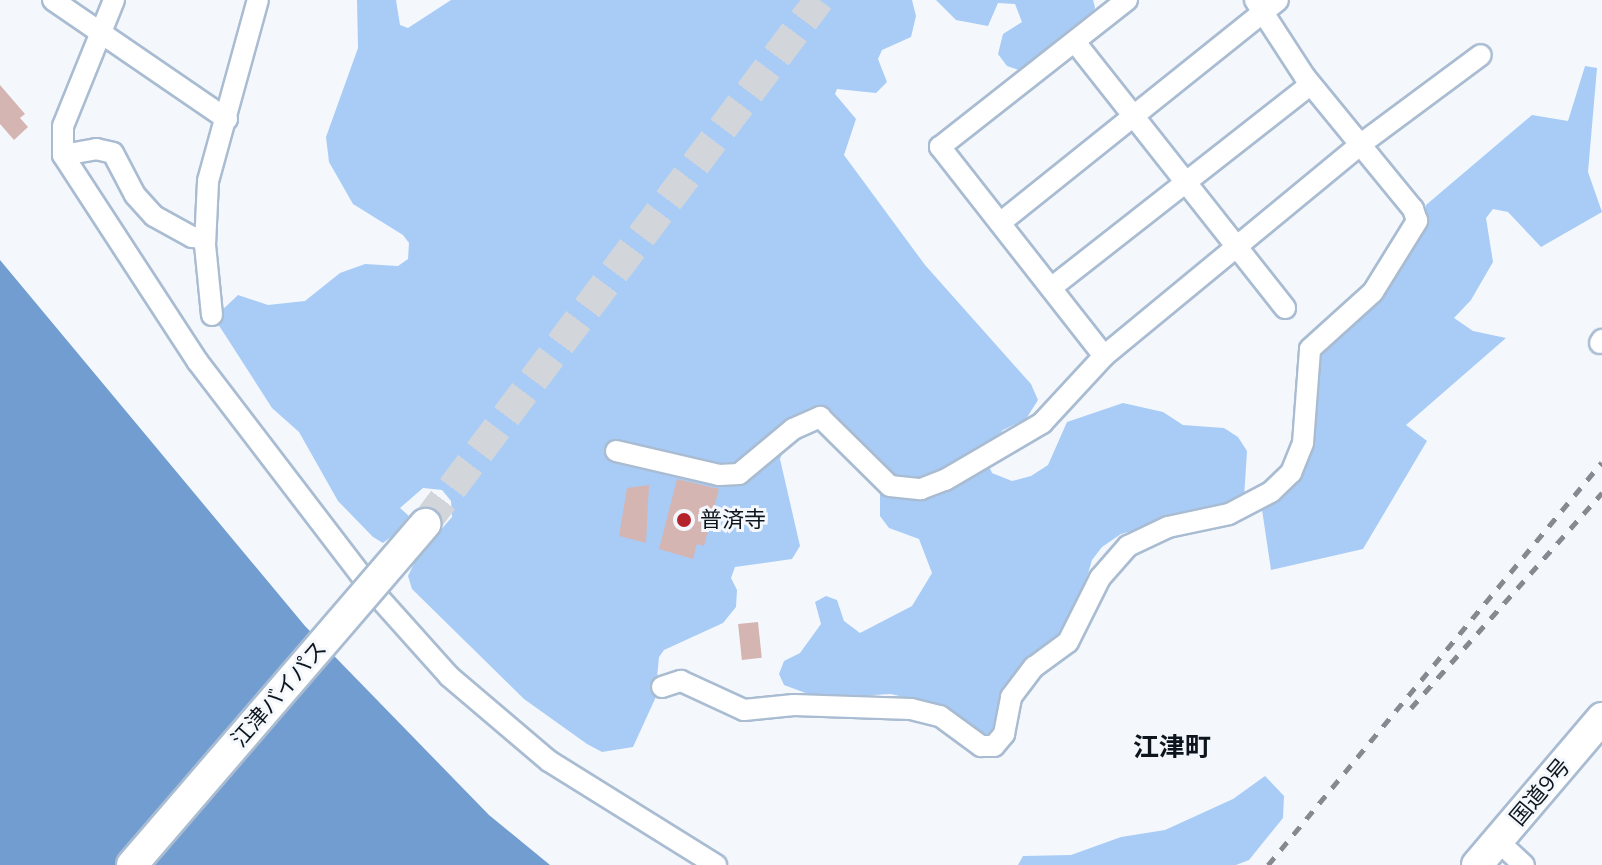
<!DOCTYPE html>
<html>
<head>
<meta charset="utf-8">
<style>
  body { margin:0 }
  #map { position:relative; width:1602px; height:865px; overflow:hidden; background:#f4f8fd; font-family:Mulish,"Noto Sans JP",sans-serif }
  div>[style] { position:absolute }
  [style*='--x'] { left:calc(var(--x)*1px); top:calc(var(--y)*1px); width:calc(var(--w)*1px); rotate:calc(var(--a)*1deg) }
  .forest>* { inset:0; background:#a8ccf6 }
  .water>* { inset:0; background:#729dd0 }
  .building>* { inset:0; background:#d5b5b2; transform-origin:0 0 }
  .highway-tunnel>* { height:30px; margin-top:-15px; transform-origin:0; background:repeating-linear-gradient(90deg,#d2d6db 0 30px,transparent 0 45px) }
  .roads { filter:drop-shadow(2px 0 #a9bcd2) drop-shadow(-2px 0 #a9bcd2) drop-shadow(0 2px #a9bcd2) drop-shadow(0 -2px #a9bcd2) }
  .minor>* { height:20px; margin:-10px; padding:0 10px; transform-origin:10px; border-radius:10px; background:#fff }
  .highway>* { height:30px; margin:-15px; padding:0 15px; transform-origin:15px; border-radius:15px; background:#fff }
  .rail>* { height:5px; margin-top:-2.5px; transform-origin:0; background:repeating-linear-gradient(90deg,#858a91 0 10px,transparent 0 20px) }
  .bridges { filter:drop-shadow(2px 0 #a9bcd2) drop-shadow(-2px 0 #a9bcd2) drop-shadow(0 2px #a9bcd2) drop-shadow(0 -2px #a9bcd2) }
  .highway-bridge>* { height:30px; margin:-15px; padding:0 15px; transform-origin:15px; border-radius:15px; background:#fff }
  .dots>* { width:22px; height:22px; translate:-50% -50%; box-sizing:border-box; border:4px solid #f4f8fd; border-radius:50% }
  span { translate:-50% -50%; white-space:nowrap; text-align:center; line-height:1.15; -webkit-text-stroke:6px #f4f8fd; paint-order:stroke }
  .poi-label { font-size:22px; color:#0e151d }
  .left { translate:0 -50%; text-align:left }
  .street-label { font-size:22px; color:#0e151d }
  .quarter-label { font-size:26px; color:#0e151d; font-weight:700 }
</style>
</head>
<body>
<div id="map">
  <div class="forest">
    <i style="clip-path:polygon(357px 0,396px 0,400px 25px,408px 28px,451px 0,912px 0,916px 16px,911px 37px,882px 50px,878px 59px,887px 82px,876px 93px,837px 89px,835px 94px,856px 119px,844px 155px,925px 265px,1031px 384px,1038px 400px,1026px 419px,1003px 430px,983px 453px,992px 473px,1012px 481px,1031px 476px,1048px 465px,1067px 422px,1123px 403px,1163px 412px,1183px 425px,1224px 428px,1238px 437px,1247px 451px,1244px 498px,1121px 534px,1102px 547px,1092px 560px,1077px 611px,991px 744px,912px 699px,891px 694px,819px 698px,784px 685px,779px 674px,784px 661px,800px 653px,821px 624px,815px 602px,826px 596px,837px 600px,844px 621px,860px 633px,912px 606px,932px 573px,919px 539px,889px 528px,880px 516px,880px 475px,832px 412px,822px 407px,808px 410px,795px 421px,780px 459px,800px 546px,792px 559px,735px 567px,731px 578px,737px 590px,736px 607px,723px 623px,664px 650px,659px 657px,655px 699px,633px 747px,602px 752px,587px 744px,524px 699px,412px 589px,408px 576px,417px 557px,452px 517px,451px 501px,442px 490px,423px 488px,400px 508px,409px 516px,392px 536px,383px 543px,373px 537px,338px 501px,299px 432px,272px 408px,218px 324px,219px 313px,238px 295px,268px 305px,305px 301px,340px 273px,365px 264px,398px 266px,408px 259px,409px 243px,403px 235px,353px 204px,329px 162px,326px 137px,358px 48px)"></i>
    <i style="clip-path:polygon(936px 0,1093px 0,1095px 7px,1090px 23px,1022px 71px,1007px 66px,998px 54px,1003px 34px,1022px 22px,1015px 4px,998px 3px,988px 26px,956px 20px)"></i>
    <i style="clip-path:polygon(1585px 66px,1597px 68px,1588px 172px,1602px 212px,1541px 247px,1508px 212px,1493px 209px,1486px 218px,1493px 262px,1471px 300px,1454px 318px,1473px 331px,1506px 338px,1406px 425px,1427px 441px,1363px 549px,1271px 570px,1261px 503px,1296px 477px,1313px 451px,1312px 376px,1322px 347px,1423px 227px,1426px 205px,1532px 115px,1568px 121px)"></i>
    <i style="clip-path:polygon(1265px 776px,1284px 796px,1283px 818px,1249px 860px,1236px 865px,1018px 865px,1023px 856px,1071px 855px,1121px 837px,1165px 830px,1233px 799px)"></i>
  </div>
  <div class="water">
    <i style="clip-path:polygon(0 260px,305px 626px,489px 815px,550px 865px,0 865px)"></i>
  </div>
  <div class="building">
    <i style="clip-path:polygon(0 85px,25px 114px,20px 118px,28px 127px,14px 140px,0 124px)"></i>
    <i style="clip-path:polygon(677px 479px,719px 489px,704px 546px,697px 544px,693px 559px,659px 549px)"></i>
    <i style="clip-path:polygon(649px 485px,646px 543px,619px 536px,627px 488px)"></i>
    <i style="left:758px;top:622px;width:36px;height:20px;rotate:84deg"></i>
  </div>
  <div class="highway-tunnel">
    <i style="--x:425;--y:524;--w:656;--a:-53.06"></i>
  </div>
  <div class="roads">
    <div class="minor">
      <i style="--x:53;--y:0;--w:211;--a:34.4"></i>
      <i style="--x:114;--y:0;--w:136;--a:112"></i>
      <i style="--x:63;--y:126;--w:29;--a:90"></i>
      <i style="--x:63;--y:155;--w:247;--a:56.9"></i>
      <i style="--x:198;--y:362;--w:288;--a:52.6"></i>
      <i style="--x:373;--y:591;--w:114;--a:48.2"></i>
      <i style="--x:449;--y:676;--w:131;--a:40.4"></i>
      <i style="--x:549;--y:761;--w:197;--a:31.9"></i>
      <i style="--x:1075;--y:42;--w:339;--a:51.7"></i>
      <i style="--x:63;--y:155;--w:34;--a:-10"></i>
      <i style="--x:96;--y:149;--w:17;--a:13"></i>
      <i style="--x:113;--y:153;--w:47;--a:62.4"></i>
      <i style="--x:135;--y:195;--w:28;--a:48"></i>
      <i style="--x:154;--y:216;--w:43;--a:28.9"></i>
      <i style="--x:192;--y:237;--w:13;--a:4"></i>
      <i style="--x:1000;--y:223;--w:356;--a:-38.7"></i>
      <i style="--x:1051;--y:288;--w:330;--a:-38.1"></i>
      <i style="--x:212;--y:315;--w:70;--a:-95.7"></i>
      <i style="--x:205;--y:245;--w:64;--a:-87.3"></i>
      <i style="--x:208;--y:181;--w:188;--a:-74.6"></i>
      <i style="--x:1600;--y:343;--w:4;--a:-56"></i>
      <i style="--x:1104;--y:356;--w:266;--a:-128.1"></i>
      <i style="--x:940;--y:147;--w:238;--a:-38.2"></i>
      <i style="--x:616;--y:451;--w:106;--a:13.1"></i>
      <i style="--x:719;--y:475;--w:20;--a:-3"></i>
      <i style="--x:739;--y:474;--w:70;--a:-39.8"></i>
      <i style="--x:793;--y:429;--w:30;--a:-24"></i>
      <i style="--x:820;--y:417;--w:98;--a:44.6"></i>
      <i style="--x:890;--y:486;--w:31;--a:6"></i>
      <i style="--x:921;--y:489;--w:26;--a:-21"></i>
      <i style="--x:945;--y:480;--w:113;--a:-30.4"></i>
      <i style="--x:1042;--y:423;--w:91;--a:-47.2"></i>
      <i style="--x:1104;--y:356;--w:333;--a:-39.5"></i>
      <i style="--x:1361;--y:144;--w:149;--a:-36.6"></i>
      <i style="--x:662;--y:687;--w:20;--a:-18"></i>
      <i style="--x:681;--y:681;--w:69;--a:24.7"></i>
      <i style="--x:744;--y:710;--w:50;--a:-5.7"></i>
      <i style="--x:794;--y:705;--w:117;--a:2"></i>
      <i style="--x:911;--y:709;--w:30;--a:14"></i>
      <i style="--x:940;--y:716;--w:51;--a:36.2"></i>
      <i style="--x:981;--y:746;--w:13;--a:0"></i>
      <i style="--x:994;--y:746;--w:16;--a:-50"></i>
      <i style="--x:1004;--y:734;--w:38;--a:-79"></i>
      <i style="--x:1011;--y:697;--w:38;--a:-53"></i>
      <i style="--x:1034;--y:667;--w:42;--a:-36.3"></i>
      <i style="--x:1068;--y:642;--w:72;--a:-63.4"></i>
      <i style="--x:1100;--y:578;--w:43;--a:-48.8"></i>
      <i style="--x:1128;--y:546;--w:44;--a:-25.4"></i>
      <i style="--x:1168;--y:527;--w:62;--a:-12"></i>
      <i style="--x:1229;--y:514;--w:47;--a:-27.6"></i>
      <i style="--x:1271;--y:492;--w:28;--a:-44"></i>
      <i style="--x:1291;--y:473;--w:32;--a:-68"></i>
      <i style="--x:1303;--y:443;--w:94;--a:-85.7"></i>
      <i style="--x:1310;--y:349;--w:85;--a:-42.1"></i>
      <i style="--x:1373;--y:292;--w:84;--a:-58.2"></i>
      <i style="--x:1417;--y:221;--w:13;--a:-108"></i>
      <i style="--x:1413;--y:209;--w:171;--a:-129.3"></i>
      <i style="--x:1305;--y:77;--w:92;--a:-123"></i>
      <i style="--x:1499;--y:842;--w:34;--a:43"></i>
    </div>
    <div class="highway">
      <i style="--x:1477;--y:865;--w:193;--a:-49.6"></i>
    </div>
  </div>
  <div class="rail">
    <i style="--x:1411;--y:708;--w:288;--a:-48.4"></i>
    <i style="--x:1268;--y:865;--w:523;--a:-50.35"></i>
  </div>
  <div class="bridges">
    <div class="highway-bridge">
      <i style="--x:132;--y:865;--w:450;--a:-49.3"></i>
    </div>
  </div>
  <div class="dots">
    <i style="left:684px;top:520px;background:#b4232c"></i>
  </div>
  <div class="poi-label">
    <span class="left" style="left:700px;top:520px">普済寺</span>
  </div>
  <div class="street-label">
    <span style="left:279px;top:694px;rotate:-49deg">江津バイパス</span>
    <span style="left:1540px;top:792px;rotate:-50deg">国道9号</span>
  </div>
  <div class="quarter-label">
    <span style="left:1172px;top:747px">江津町</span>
  </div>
</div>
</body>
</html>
